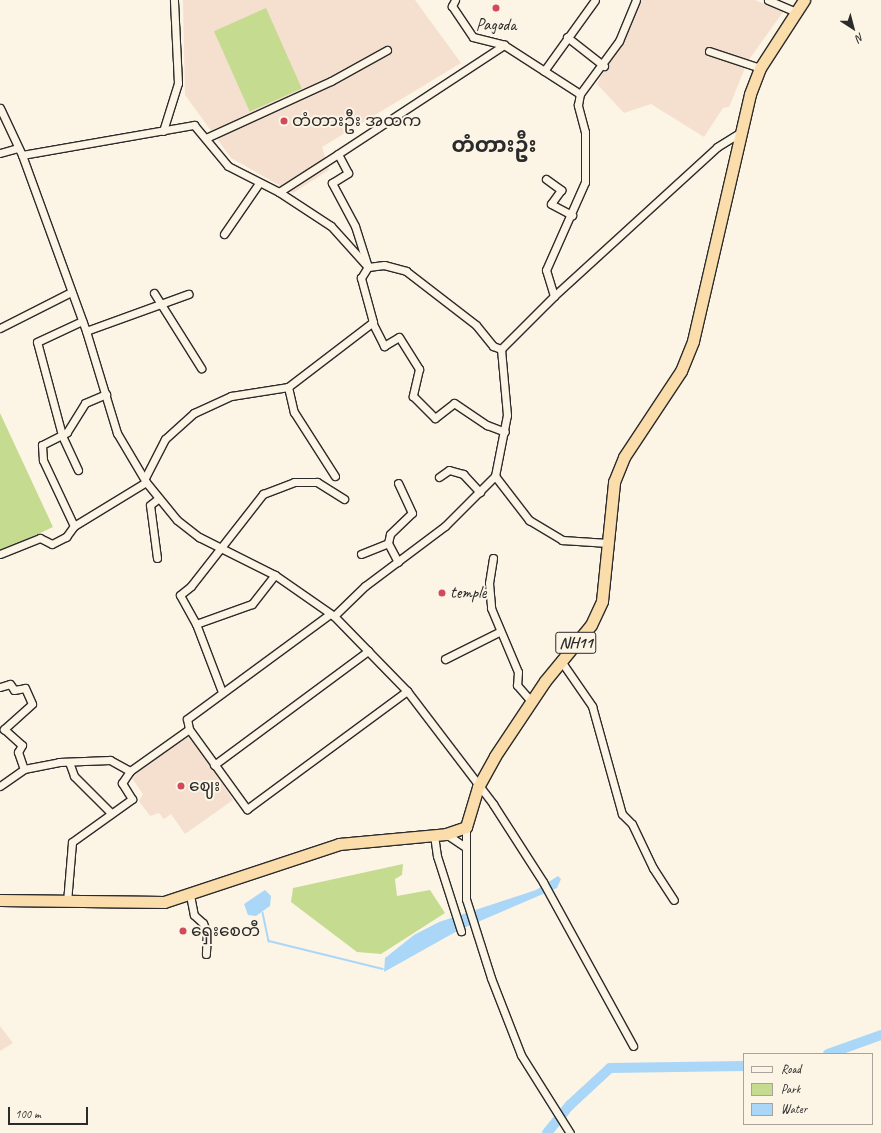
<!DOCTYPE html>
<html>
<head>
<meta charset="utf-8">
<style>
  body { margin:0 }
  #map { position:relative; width:881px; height:1133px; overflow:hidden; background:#fcf5e5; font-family:Caveat,"Noto Sans Myanmar",sans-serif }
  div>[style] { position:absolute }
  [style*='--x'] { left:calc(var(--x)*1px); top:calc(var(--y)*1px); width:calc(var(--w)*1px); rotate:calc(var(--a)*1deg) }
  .built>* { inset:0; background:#f5dfcf }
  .green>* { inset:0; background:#c5db90; transform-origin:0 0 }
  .water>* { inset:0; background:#aad7f7 }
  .stream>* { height:1.5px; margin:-0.75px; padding:0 0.75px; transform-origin:0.75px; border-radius:0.75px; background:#aad7f7 }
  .river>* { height:10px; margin:-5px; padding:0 5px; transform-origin:5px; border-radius:5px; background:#aad7f7 }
  .roads { filter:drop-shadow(1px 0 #2b2b2b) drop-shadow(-1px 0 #2b2b2b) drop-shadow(0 1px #2b2b2b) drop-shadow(0 -1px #2b2b2b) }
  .minor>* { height:7px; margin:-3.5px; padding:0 3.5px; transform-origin:3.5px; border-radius:3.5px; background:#fcf5e5 }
  .highway>* { height:11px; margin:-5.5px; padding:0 5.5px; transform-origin:5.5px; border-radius:5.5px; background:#fbddab }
  .dots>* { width:11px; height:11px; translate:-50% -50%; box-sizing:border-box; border:2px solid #fcf5e5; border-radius:50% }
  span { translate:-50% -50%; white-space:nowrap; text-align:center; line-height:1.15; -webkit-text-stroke:4px #fcf5e5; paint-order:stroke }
  .shield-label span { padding:1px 3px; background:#fcf5e5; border:1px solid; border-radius:3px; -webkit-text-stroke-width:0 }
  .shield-label { font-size:16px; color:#2b2b2b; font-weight:700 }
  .poi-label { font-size:17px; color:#2b2b2b }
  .left { translate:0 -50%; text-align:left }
  .district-label { font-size:21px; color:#2b2b2b; font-weight:700 }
  .legend { position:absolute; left:743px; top:1053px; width:130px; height:72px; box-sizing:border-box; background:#fcf5e5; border:1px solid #a8a49b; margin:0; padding:5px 7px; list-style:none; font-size:12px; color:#2b2b2b }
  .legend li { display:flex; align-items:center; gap:8px; height:20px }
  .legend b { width:20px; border:1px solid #a8a49b }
  .north { position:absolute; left:833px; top:8px; width:40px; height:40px; -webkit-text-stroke:3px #fcf5e5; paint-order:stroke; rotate:144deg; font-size:11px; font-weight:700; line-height:16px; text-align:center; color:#2b2b2b }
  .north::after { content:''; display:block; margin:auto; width:14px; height:18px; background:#2b2b2b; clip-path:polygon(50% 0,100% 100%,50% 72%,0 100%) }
  .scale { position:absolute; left:8px; top:1107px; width:80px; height:18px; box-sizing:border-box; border:2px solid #2b2b2b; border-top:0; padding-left:5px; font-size:12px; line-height:14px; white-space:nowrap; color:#2b2b2b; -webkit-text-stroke:3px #fcf5e5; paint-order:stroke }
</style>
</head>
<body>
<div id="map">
  <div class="built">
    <i style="clip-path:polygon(183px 0,415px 0,461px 63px,322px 147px,329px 170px,293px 193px,231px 158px,185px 95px)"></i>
    <i style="clip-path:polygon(640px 0,755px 0,783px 12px,748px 61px,729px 107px,723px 108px,704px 137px,651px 104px,624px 113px,597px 84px)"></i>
    <i style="clip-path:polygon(190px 734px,233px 800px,185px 834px,171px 814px,164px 819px,159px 813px,150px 816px,139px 801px,143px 794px,131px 777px)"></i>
    <i style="clip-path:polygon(0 1026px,13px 1043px,0 1051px)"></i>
  </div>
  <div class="green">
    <i style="left:266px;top:8px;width:88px;height:57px;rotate:66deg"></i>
    <i style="clip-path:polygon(0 413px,53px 527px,0 552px)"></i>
    <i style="clip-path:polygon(403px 864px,402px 875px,395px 879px,397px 896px,430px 890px,445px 913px,381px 954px,357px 952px,291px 902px,293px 888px)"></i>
  </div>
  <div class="water">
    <i style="clip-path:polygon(558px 876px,561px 879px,557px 888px,459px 930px,384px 972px,385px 958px,414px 935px,439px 922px,536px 890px)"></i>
    <i style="clip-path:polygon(265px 890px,271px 896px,270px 906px,256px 916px,248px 915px,244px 904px)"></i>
  </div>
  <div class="stream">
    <i style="--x:263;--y:913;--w:29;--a:78"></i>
    <i style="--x:269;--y:941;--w:117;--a:13.8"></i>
  </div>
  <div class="river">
    <i style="--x:828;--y:1054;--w:56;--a:-19.7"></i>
    <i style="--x:547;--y:1133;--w:36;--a:-51"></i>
    <i style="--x:570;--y:1105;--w:54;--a:-42.8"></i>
    <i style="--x:610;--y:1068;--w:134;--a:-0.9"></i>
  </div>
  <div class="roads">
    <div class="minor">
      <i style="--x:455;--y:0;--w:7;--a:117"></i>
      <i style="--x:452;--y:6;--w:37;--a:56"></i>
      <i style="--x:473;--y:37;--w:32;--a:14"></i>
      <i style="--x:504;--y:45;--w:90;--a:32.8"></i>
      <i style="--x:768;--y:0;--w:30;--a:23"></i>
      <i style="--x:567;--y:37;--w:47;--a:38.1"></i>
      <i style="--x:709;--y:51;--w:54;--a:18.4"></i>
      <i style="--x:544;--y:71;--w:87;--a:-54.3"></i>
      <i style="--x:0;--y:108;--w:52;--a:64.9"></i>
      <i style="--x:22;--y:155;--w:187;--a:70"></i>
      <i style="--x:86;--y:331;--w:107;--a:73.1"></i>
      <i style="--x:117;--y:433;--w:57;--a:59.4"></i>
      <i style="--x:146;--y:482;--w:49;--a:50.8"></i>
      <i style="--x:177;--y:520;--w:28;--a:38"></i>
      <i style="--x:199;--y:537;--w:85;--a:26.6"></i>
      <i style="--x:275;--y:575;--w:72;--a:34.8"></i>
      <i style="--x:334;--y:616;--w:105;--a:45.8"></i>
      <i style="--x:407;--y:691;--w:142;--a:52.7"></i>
      <i style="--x:493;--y:804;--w:93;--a:57.3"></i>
      <i style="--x:543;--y:882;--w:187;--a:61.2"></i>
      <i style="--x:163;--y:131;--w:50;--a:-72.6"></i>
      <i style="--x:178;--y:83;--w:83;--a:-92.8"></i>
      <i style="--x:206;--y:138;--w:137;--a:-24.5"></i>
      <i style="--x:331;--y:81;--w:64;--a:-29"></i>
      <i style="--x:0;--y:153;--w:18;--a:-16"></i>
      <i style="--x:22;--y:155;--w:175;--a:-9.9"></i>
      <i style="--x:194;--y:125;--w:53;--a:50.3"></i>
      <i style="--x:228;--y:166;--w:57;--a:27"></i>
      <i style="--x:279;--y:192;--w:62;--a:33.2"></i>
      <i style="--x:331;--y:226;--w:55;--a:47.9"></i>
      <i style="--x:368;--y:267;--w:16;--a:-7"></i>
      <i style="--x:384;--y:265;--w:23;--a:15"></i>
      <i style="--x:406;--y:271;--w:88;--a:37.6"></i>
      <i style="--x:476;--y:325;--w:27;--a:51"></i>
      <i style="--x:493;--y:346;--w:9;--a:21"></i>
      <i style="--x:546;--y:179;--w:19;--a:36"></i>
      <i style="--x:561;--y:190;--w:17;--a:126"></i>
      <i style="--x:551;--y:204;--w:24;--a:28"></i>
      <i style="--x:279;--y:192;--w:70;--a:-32.8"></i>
      <i style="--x:224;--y:234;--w:62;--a:-55.5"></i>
      <i style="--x:154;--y:293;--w:89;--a:57.9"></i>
      <i style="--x:554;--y:296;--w:27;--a:-107"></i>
      <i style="--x:546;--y:270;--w:96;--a:-66.1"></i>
      <i style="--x:585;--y:182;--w:50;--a:-90"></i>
      <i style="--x:585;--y:132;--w:28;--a:-105"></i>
      <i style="--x:578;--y:105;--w:11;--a:-80"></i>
      <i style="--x:580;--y:94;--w:66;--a:-53.7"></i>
      <i style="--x:619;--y:41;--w:44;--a:-67.5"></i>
      <i style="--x:372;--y:322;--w:27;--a:63"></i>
      <i style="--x:384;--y:346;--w:17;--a:-31"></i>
      <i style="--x:399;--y:337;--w:38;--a:58"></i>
      <i style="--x:419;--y:369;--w:28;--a:103"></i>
      <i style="--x:413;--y:396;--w:31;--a:45"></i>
      <i style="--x:435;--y:418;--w:24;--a:-38"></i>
      <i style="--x:454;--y:403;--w:40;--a:34"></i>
      <i style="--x:487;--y:425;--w:19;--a:21"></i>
      <i style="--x:0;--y:328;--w:80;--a:-26.9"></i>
      <i style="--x:86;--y:331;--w:109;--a:-19.9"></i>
      <i style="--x:288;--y:387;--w:26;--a:77"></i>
      <i style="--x:294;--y:412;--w:76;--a:57.4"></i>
      <i style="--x:78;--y:470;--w:38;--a:-115"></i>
      <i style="--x:62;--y:435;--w:96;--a:-105"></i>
      <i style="--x:37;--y:342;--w:50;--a:-25"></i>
      <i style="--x:495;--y:476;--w:56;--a:52.3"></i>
      <i style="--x:529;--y:520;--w:39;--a:31"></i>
      <i style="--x:562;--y:540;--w:46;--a:3.7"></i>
      <i style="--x:439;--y:477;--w:12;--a:-35"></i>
      <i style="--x:449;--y:470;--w:15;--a:16"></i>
      <i style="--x:463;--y:474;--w:25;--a:47"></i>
      <i style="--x:145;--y:478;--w:44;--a:-62.9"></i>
      <i style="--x:165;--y:439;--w:39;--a:-42"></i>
      <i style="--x:194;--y:413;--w:41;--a:-24.7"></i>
      <i style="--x:231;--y:396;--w:58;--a:-9"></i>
      <i style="--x:288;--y:387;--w:107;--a:-37.4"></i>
      <i style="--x:373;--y:322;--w:46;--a:-105.3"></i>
      <i style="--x:361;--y:278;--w:13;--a:-58"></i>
      <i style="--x:368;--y:267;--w:43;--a:-107.6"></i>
      <i style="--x:355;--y:226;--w:49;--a:-118.1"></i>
      <i style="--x:332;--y:183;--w:19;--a:-32"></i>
      <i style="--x:348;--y:173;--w:21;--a:-118"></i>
      <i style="--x:338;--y:154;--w:199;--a:-33.3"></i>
      <i style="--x:74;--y:526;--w:73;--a:-115.2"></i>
      <i style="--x:43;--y:460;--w:15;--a:-94"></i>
      <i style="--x:42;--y:445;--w:28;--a:-27"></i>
      <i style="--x:67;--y:432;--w:34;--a:-58"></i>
      <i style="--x:85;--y:403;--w:23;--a:-23"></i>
      <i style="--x:0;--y:554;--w:43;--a:-21.8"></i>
      <i style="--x:40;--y:538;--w:13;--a:27"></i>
      <i style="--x:52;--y:544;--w:16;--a:-27"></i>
      <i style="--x:66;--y:537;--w:14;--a:-54"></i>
      <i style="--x:74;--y:526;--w:84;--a:-31.4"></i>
      <i style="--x:361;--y:554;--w:29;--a:-22"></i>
      <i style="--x:157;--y:558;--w:53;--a:-97.5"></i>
      <i style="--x:150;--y:505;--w:11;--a:-38"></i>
      <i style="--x:493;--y:558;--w:25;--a:99"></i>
      <i style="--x:489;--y:583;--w:25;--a:85"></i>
      <i style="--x:491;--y:608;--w:69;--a:67.1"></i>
      <i style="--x:518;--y:672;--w:13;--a:94"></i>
      <i style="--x:517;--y:685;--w:21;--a:49"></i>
      <i style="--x:398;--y:562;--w:21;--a:-118"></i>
      <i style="--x:388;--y:543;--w:9;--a:-77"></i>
      <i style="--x:390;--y:534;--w:30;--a:-44"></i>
      <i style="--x:412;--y:513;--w:33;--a:-115"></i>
      <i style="--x:334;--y:616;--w:43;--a:-44.1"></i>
      <i style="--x:365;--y:586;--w:100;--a:-36.9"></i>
      <i style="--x:445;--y:526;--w:71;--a:-45"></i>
      <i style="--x:495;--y:476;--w:62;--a:-78.9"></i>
      <i style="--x:507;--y:415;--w:66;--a:-95.2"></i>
      <i style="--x:501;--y:349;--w:75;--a:-45"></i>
      <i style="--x:554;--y:296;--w:221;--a:-42.4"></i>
      <i style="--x:717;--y:147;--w:28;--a:-32"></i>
      <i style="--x:196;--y:624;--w:59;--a:-19.7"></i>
      <i style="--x:252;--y:604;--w:37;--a:-52"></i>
      <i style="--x:445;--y:659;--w:60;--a:-26.6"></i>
      <i style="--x:561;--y:661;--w:55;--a:55.4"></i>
      <i style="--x:592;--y:706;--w:112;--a:74.5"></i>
      <i style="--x:622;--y:814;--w:14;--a:45"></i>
      <i style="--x:632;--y:824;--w:49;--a:64.5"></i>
      <i style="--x:653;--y:868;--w:38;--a:57"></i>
      <i style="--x:0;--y:687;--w:10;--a:-17"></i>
      <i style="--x:10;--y:684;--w:7;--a:56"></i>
      <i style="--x:14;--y:690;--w:11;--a:-10"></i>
      <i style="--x:25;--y:688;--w:17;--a:66"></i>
      <i style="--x:32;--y:704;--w:38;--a:138"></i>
      <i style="--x:4;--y:729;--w:24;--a:42"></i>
      <i style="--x:22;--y:745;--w:8;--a:120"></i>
      <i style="--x:18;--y:752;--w:18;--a:71"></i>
      <i style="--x:222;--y:692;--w:73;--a:-110.9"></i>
      <i style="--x:196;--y:624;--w:33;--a:-119"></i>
      <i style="--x:180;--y:595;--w:14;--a:-39"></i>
      <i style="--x:191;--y:586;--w:117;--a:-52"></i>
      <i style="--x:263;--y:494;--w:33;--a:-21"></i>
      <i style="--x:294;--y:482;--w:23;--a:0"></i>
      <i style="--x:317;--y:482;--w:32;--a:32"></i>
      <i style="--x:189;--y:729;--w:99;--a:54.1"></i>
      <i style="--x:247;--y:809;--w:199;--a:-36.4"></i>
      <i style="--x:69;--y:762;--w:15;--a:70"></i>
      <i style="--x:74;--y:776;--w:52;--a:45"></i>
      <i style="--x:214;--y:765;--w:192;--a:-36.5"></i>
      <i style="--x:0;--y:786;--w:29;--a:-35"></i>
      <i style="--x:24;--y:769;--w:36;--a:-11"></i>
      <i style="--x:59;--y:762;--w:51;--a:-2.2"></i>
      <i style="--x:110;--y:760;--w:23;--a:29"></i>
      <i style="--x:466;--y:827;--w:72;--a:90"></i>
      <i style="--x:466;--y:899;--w:83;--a:72.4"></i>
      <i style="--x:491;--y:978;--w:83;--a:68.7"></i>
      <i style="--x:521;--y:1055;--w:92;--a:57.9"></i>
      <i style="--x:446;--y:834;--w:23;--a:34"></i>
      <i style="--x:434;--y:835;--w:21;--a:82"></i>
      <i style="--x:437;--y:856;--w:79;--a:72.3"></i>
      <i style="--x:190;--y:895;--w:20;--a:79"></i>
      <i style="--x:194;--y:915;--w:12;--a:42"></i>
      <i style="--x:203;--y:923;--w:11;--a:68"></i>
      <i style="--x:207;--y:933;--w:21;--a:93"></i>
      <i style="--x:67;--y:902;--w:60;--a:-85.2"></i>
      <i style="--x:72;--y:842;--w:74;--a:-35.6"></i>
      <i style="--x:132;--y:799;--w:19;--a:-122"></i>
      <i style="--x:122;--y:783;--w:14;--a:-56"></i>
      <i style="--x:130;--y:771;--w:72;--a:-35.4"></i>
      <i style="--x:189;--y:729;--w:10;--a:-101"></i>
      <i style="--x:187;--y:719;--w:177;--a:-36.3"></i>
    </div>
    <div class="highway">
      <i style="--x:0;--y:900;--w:164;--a:0.7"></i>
      <i style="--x:164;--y:902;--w:184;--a:-18.3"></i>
      <i style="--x:339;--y:844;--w:107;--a:-5.3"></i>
      <i style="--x:446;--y:834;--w:21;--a:-19"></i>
      <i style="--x:466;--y:827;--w:42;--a:-73.3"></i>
      <i style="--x:478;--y:787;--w:35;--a:-61"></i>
      <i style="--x:495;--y:756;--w:90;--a:-56.3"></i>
      <i style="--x:545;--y:681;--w:72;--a:-50.6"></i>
      <i style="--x:591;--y:625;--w:26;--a:-65"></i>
      <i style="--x:602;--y:601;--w:120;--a:-84.2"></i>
      <i style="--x:614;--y:482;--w:27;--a:-68"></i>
      <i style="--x:624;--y:457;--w:103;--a:-56.5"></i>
      <i style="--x:681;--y:371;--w:32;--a:-68"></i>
      <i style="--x:693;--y:341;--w:253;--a:-77"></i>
      <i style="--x:750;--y:94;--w:28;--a:-69"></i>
      <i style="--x:760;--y:68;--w:81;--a:-57.1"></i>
    </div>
  </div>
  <div class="dots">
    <i style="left:496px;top:8px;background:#d1495b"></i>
    <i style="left:284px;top:121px;background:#d1495b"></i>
    <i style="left:442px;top:593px;background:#d1495b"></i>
    <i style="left:181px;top:786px;background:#d1495b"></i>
    <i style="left:183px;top:931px;background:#d1495b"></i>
  </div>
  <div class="shield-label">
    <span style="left:576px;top:643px">NH11</span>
  </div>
  <div class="poi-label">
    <span style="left:496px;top:25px">Pagoda</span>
    <span class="left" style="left:292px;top:121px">တံတားဦး အထက</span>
    <span class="left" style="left:450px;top:593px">temple</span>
    <span class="left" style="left:189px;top:786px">ဈေး</span>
    <span class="left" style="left:191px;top:931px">ရှေးစေတီ</span>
  </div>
  <div class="district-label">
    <span style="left:494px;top:145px">တံတားဦး</span>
  </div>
  <ul class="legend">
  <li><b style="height:5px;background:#fcf5e5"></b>Road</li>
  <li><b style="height:11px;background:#c5db90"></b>Park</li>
  <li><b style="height:11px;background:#aad7f7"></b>Water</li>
  </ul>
  <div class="north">N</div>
  <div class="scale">100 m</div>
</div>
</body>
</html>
